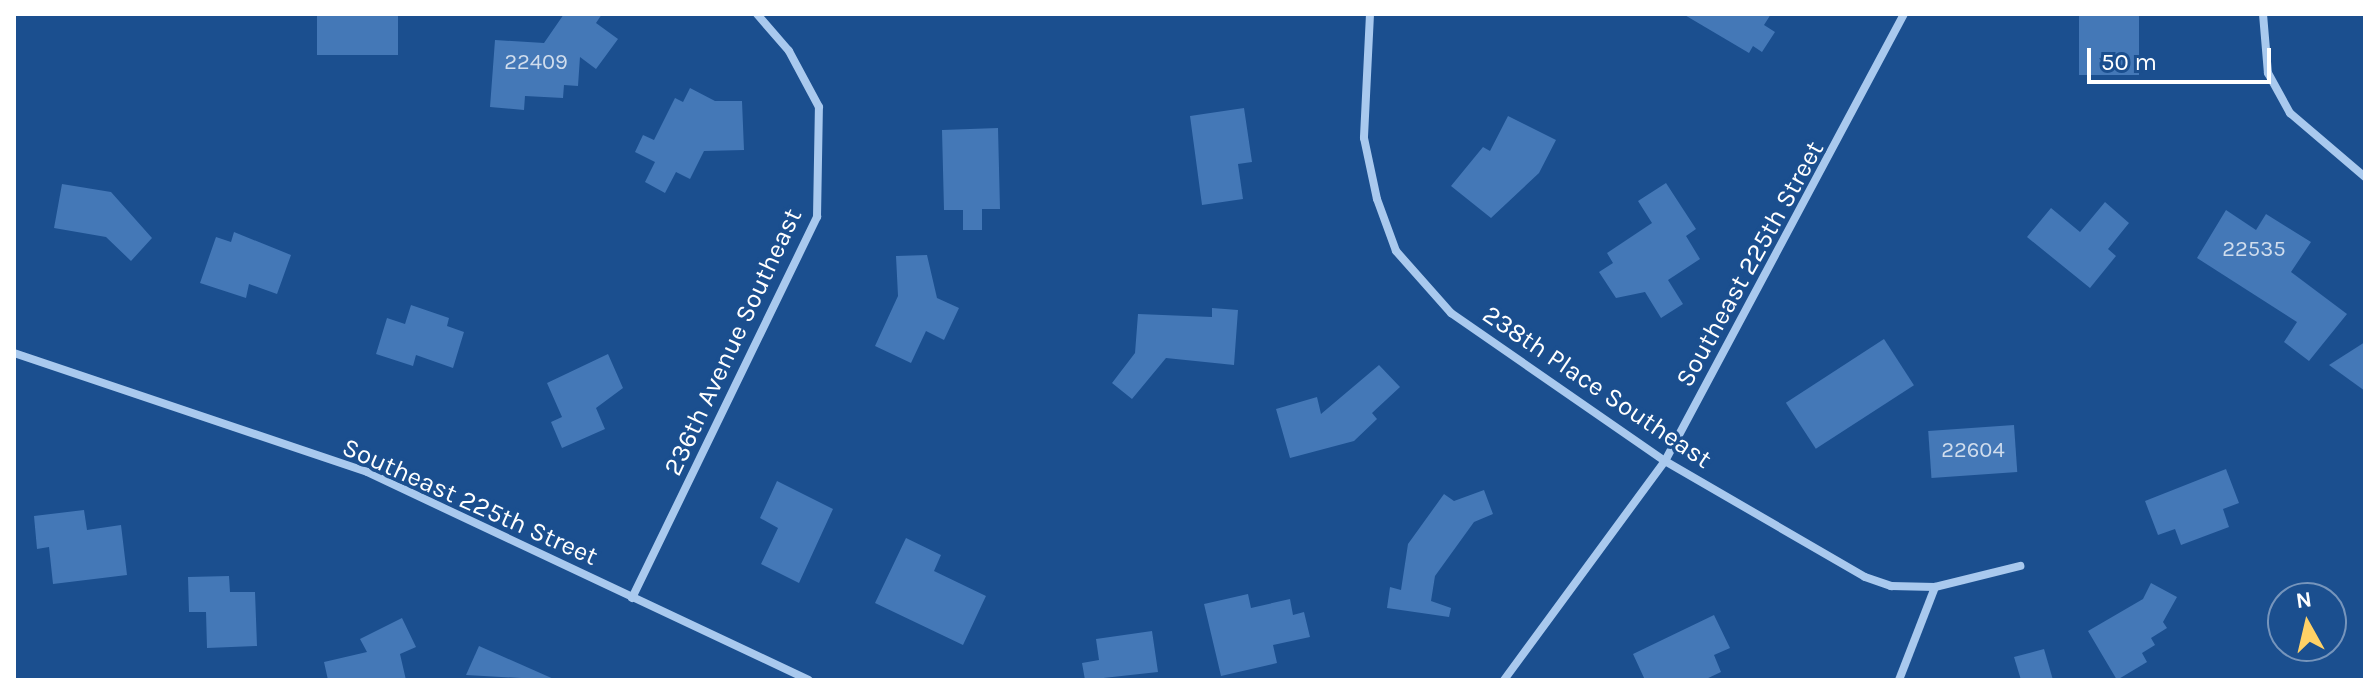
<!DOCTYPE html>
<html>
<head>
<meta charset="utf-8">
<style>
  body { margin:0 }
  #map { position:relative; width:2379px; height:694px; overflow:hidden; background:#1b4f8f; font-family:Karla,sans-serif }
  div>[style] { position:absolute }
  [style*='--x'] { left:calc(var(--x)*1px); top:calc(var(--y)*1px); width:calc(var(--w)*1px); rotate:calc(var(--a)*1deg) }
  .building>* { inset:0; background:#4478b7; transform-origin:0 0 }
  .street>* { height:8px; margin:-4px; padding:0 4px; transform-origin:4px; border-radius:4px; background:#a9c9ee }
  span { translate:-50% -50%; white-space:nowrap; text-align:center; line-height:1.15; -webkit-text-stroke:7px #1b4f8f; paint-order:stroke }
  .number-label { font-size:22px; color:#d0dded }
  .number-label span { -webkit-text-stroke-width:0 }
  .street-label { font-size:26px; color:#fff }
  .frame { position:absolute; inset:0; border:16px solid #fff; pointer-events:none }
  .north { position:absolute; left:2267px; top:582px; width:80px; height:80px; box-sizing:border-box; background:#1b4f8f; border:2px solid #7695bc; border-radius:50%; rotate:352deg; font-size:22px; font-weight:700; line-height:32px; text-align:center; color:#fff }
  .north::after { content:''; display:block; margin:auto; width:28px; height:36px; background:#ffd166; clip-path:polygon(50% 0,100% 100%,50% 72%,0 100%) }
  .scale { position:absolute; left:2087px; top:48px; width:184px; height:36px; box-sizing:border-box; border:4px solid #fff; border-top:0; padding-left:10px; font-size:24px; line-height:28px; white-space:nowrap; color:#fff; -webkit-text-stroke:6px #1b4f8f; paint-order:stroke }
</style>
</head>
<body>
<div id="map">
  <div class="building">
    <i style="left:317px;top:14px;width:81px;height:41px"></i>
    <i style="clip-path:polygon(564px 14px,602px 14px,596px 23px,618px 39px,596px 69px,580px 57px,578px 86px,564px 85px,563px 98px,525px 96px,524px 110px,490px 107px,495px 40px,544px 43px)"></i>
    <i style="clip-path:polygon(1683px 14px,1771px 14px,1764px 25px,1775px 32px,1762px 52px,1753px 46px,1749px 53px)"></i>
    <i style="left:2079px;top:14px;width:60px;height:61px"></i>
    <i style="clip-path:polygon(690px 88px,715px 101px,742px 101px,744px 150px,704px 151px,690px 179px,676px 172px,665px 193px,645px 182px,655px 162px,635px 152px,643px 135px,654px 140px,675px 98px,683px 102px)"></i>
    <i style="clip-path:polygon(1244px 108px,1252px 162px,1238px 164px,1243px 199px,1202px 205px,1190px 116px)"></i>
    <i style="clip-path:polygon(1508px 116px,1556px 140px,1539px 173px,1491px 218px,1451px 186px,1483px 147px,1490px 151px)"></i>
    <i style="clip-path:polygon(998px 128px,1000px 209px,982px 209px,982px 230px,963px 230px,963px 210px,944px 210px,942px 130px)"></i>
    <i style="clip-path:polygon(1666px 183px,1696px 229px,1686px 236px,1700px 259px,1668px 280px,1683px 304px,1661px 318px,1645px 292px,1616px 298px,1599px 272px,1613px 263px,1607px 253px,1652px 223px,1638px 201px)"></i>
    <i style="clip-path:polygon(62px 184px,111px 192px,152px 238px,131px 261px,106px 237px,54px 228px)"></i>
    <i style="clip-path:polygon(2105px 202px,2129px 223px,2108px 249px,2116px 256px,2090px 288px,2027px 237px,2051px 208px,2080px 232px)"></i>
    <i style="clip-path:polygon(2226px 210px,2256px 230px,2266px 214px,2311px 242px,2291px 272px,2347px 314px,2309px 361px,2284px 342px,2297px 322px,2197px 258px)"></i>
    <i style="clip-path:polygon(234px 232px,291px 255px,277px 294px,249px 284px,246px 298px,200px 283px,216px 237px,231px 242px)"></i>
    <i style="clip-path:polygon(927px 255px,937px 298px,959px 308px,944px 340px,926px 331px,911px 363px,875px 346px,898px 296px,896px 256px)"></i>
    <i style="clip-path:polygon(411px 305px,449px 318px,447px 326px,464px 332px,453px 368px,416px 355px,413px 366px,376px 354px,387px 318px,405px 324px)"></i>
    <i style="clip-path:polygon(1212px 308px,1238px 310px,1234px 365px,1166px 358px,1132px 399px,1112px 383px,1135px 353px,1138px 314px,1212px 317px)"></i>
    <i style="left:1884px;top:339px;width:55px;height:117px;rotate:57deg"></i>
    <i style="clip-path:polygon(2365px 342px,2365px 391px,2329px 365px)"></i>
    <i style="clip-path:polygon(608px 354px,623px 388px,596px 408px,605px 429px,562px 448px,551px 422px,562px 417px,547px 383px)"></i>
    <i style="clip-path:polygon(1379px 365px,1400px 387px,1372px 413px,1377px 419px,1354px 441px,1290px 458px,1276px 409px,1317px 397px,1321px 414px)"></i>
    <i style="left:2014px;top:425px;width:47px;height:86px;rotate:86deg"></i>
    <i style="clip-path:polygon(2226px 469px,2239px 503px,2223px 509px,2229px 527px,2181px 545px,2175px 529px,2158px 535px,2145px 501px)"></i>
    <i style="clip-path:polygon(777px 481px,833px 509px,799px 583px,761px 564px,778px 528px,760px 518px)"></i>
    <i style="clip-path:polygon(1484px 490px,1493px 514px,1474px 522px,1435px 576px,1431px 601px,1451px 608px,1449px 617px,1387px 608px,1390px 587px,1401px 590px,1408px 544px,1444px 494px,1454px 501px)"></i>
    <i style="clip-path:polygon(84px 510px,87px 530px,121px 525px,127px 575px,53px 584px,49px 547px,37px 549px,34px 516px)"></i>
    <i style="clip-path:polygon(906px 538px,941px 555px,934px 571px,986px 596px,963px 645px,875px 603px)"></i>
    <i style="clip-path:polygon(229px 576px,230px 592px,255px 592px,257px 646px,207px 648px,206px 612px,189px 612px,188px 577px)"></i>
    <i style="clip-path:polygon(2151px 583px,2177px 597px,2163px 622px,2167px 628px,2151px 638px,2155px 645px,2142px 653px,2147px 662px,2117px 680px,2088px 631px,2143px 599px)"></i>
    <i style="clip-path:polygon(1248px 594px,1251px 608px,1290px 599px,1293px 615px,1304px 612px,1310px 637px,1273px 645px,1277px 663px,1221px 676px,1204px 604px)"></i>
    <i style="clip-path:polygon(1714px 615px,1730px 648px,1714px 655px,1721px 672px,1704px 680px,1645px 680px,1633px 654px)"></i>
    <i style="clip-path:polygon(402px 618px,416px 647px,400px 654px,406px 680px,328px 680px,324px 662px,367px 652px,360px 639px)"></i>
    <i style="clip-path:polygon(1152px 631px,1158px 672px,1085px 680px,1082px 663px,1099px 660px,1096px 639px)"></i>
    <i style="clip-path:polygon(479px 646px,556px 680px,466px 675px)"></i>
    <i style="clip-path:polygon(2044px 649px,2053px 680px,2021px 680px,2014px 657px)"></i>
  </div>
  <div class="street">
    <i style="--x:1370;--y:14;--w:124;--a:92.8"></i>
    <i style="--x:1364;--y:138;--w:62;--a:78"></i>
    <i style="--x:1377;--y:199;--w:55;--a:69.9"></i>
    <i style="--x:1396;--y:251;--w:83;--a:48.4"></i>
    <i style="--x:1451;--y:313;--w:260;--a:34.7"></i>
    <i style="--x:1665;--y:461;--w:231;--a:30.1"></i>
    <i style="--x:1865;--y:577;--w:28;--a:19"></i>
    <i style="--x:1891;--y:586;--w:44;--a:1.3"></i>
    <i style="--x:1935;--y:587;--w:88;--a:-13.9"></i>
    <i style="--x:2263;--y:14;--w:59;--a:85.2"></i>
    <i style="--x:2268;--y:73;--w:46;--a:61.2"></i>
    <i style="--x:2290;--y:113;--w:99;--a:40.5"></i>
    <i style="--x:14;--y:353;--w:373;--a:18.6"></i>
    <i style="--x:367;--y:472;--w:488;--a:25.2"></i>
    <i style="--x:632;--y:598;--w:424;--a:-64.1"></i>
    <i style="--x:817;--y:217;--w:110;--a:-89"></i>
    <i style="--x:819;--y:107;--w:64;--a:-118.2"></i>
    <i style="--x:789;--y:51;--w:49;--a:-130.9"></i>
    <i style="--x:1504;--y:680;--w:272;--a:-53.7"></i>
    <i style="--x:1665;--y:461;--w:507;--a:-61.87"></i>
    <i style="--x:1899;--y:680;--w:100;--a:-68.8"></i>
  </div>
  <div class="number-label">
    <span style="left:536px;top:63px">22409</span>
    <span style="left:2254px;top:250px">22535</span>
    <span style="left:1973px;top:451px">22604</span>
  </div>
  <div class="street-label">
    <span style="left:1750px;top:264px;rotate:-61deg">Southeast 225th Street</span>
    <span style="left:733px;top:342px;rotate:-65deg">236th Avenue Southeast</span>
    <span style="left:1597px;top:387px;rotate:34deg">238th Place Southeast</span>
    <span style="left:470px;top:502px;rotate:24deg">Southeast 225th Street</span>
  </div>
  <div class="frame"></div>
  <div class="north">N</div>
  <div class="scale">50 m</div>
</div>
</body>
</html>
